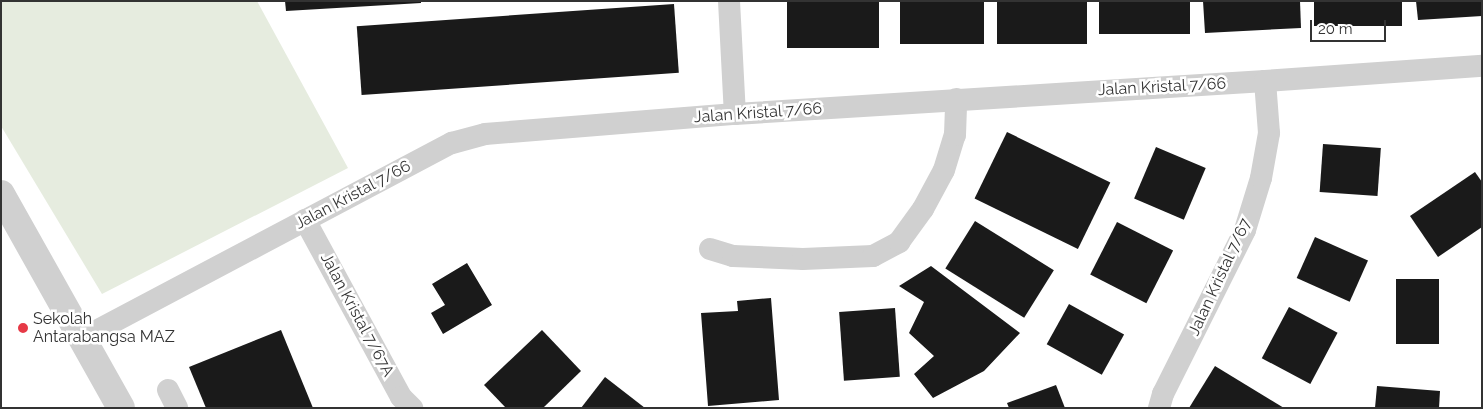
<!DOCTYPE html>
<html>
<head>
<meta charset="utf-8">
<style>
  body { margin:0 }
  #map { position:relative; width:1483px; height:409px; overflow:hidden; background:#fff; font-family:Raleway,sans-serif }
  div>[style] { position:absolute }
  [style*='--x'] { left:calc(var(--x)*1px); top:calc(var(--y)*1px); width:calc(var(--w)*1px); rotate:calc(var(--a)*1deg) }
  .green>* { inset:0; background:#e6ecdf }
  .building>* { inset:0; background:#1a1a1a; transform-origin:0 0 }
  .minor>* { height:22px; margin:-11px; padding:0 11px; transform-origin:11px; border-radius:11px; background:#d0d0d0 }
  .tertiary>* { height:28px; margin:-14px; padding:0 14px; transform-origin:14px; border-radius:14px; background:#d0d0d0 }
  .dots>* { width:14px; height:14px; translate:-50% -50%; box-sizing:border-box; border:2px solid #fff; border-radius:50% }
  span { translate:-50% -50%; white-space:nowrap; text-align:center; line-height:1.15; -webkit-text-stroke:5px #fff; paint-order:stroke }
  .street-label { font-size:16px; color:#333 }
  .poi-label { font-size:16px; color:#333 }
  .left { translate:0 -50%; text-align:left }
  .frame { position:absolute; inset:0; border:2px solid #333; pointer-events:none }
  .scale { position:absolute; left:1310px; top:20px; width:76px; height:22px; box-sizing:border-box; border:2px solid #333; border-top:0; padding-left:6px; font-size:15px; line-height:18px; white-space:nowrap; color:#333; -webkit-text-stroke:4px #fff; paint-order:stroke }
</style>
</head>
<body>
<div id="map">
  <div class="green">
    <i style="clip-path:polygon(1px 1px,257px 1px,348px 168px,102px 294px,1px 126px)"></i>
  </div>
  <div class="building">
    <i style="clip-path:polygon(285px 1px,421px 1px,421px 3px,286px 11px)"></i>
    <i style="left:787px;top:1px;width:92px;height:47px"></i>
    <i style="left:900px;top:1px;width:84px;height:43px"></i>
    <i style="left:997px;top:1px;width:90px;height:43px"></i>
    <i style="left:1099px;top:1px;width:91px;height:33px"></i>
    <i style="clip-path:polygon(1203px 1px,1300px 1px,1301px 28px,1205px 33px)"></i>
    <i style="left:1314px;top:1px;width:88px;height:25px"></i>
    <i style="clip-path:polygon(1416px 1px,1482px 1px,1482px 16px,1418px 20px)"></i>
    <i style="left:674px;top:4px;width:69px;height:318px;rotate:86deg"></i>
    <i style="left:1007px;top:132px;width:115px;height:74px;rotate:26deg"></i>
    <i style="left:1323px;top:144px;width:58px;height:48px;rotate:4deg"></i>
    <i style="left:1156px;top:147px;width:54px;height:56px;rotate:23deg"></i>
    <i style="clip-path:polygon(1475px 172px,1482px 182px,1482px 227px,1438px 257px,1410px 216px)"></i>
    <i style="left:975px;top:221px;width:93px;height:56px;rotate:32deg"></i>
    <i style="left:1117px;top:222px;width:63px;height:59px;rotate:27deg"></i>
    <i style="left:1315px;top:237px;width:58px;height:45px;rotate:24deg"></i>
    <i style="clip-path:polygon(467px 263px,492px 305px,443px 334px,431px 313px,445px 305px,432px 284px)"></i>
    <i style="clip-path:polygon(931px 266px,1020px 333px,984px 371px,933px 398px,914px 374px,934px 356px,909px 333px,924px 302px,899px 286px)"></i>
    <i style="left:1396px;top:279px;width:43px;height:65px"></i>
    <i style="clip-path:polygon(771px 298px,779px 400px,708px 406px,701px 313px,738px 311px,737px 301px)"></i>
    <i style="left:1069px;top:304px;width:63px;height:46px;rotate:29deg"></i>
    <i style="left:1289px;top:307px;width:55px;height:58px;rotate:28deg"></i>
    <i style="left:895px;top:308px;width:69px;height:56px;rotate:86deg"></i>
    <i style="clip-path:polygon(281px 330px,313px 408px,206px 408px,189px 367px)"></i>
    <i style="clip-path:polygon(542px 330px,581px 371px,543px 408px,506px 408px,484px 385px)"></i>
    <i style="clip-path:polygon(1215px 366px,1284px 408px,1189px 408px)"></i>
    <i style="clip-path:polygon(605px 377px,645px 408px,581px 408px)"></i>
    <i style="clip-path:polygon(1056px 385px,1065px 408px,1009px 408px,1007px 403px)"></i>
    <i style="clip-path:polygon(1377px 386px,1440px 391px,1439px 408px,1375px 408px)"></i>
  </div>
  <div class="minor">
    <i style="--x:729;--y:1;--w:113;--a:87"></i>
    <i style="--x:305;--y:220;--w:201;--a:61.5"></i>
    <i style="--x:401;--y:397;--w:16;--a:45"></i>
    <i style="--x:710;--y:249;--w:24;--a:17"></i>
    <i style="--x:733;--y:256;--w:70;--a:2.5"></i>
    <i style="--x:803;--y:259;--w:70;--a:-2.5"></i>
    <i style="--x:873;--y:256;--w:30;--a:-28"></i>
    <i style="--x:899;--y:242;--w:41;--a:-54"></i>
    <i style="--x:923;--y:209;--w:44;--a:-61.7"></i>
    <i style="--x:944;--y:170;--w:37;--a:-73"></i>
    <i style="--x:955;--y:135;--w:36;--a:-88"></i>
    <i style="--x:83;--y:338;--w:417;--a:-27.9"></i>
    <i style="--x:452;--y:143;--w:34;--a:-15"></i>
    <i style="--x:485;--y:134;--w:251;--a:-4.6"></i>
    <i style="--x:735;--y:114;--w:531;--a:-3.56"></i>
    <i style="--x:1265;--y:81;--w:218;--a:-4"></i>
    <i style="--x:168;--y:390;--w:20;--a:63"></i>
    <i style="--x:1159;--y:408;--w:15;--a:-74"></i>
    <i style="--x:1163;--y:394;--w:183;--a:-63.4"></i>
    <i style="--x:1245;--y:230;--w:54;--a:-72.9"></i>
    <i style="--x:1261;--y:178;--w:46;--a:-79.9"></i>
    <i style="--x:1269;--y:133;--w:52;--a:-94.4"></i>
  </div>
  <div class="tertiary">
    <i style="--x:1;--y:194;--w:245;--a:60.7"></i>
  </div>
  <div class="dots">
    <i style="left:23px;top:328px;background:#e63946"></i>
  </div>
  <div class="street-label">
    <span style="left:1162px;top:87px;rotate:-3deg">Jalan Kristal 7/66</span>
    <span style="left:758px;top:113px;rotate:-4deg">Jalan Kristal 7/66</span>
    <span style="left:353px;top:195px;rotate:-28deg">Jalan Kristal 7/66</span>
    <span style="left:1220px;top:277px;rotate:-65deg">Jalan Kristal 7/67</span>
    <span style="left:357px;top:315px;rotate:62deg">Jalan Kristal 7/67A</span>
  </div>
  <div class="poi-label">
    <span class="left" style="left:33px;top:328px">Sekolah<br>Antarabangsa MAZ</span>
  </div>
  <div class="frame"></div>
  <div class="scale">20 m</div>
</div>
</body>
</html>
